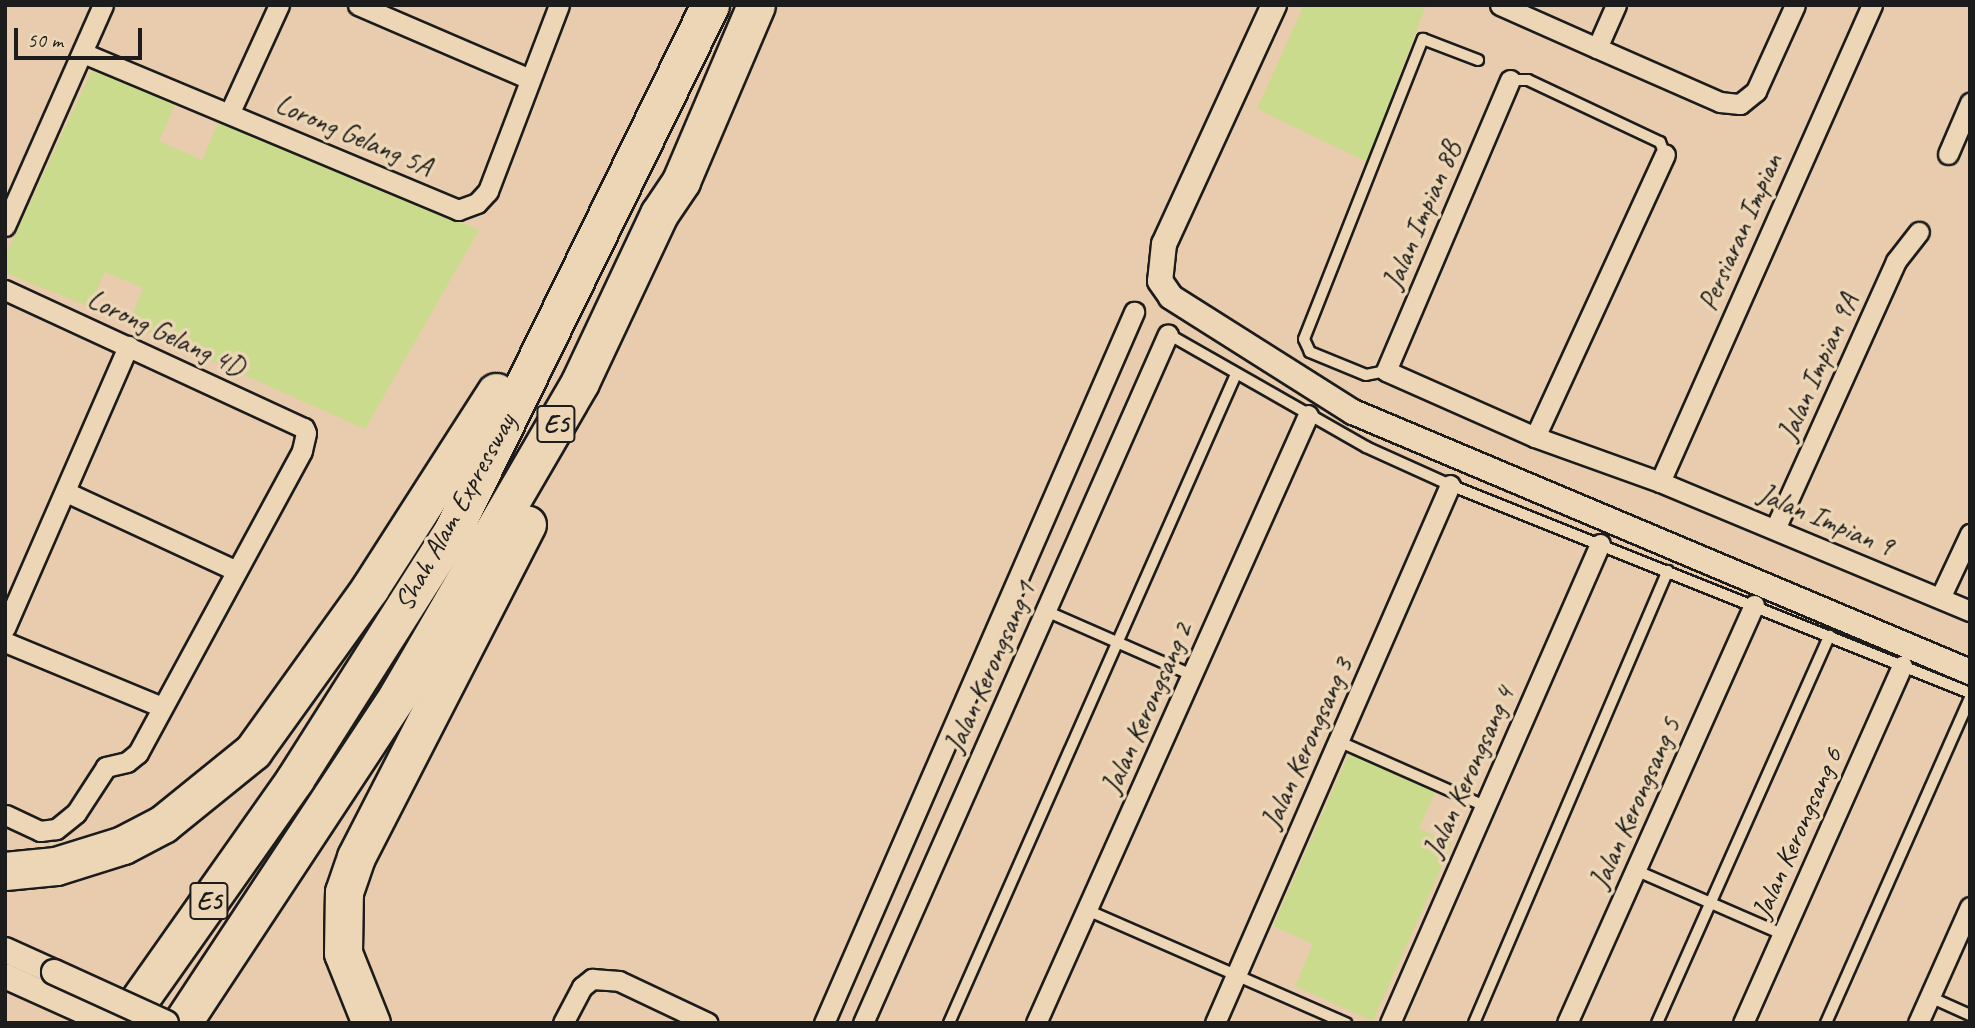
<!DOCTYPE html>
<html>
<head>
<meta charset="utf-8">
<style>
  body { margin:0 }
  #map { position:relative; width:1975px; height:1028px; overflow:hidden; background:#e8ccad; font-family:Caveat,sans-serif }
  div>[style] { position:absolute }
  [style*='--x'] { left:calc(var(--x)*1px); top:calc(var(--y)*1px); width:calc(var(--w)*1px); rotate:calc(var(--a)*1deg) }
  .green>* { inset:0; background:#cbdb8e }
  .roads { filter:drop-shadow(2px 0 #1c1c1c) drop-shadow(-2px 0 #1c1c1c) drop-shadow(0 2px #1c1c1c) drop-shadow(0 -2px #1c1c1c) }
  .service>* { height:10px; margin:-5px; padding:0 5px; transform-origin:5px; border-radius:5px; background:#ecd6b5 }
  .minor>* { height:19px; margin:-9.5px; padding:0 9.5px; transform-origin:9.5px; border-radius:9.5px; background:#ecd6b5 }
  .tertiary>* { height:24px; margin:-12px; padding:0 12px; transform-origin:12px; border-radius:12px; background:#ecd6b5 }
  .motorway>* { height:37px; margin:-18.5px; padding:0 18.5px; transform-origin:18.5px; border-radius:18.5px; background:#ecd6b5 }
  .bridges { filter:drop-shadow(2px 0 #1c1c1c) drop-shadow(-2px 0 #1c1c1c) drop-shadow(0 2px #1c1c1c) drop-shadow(0 -2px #1c1c1c) }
  .tertiary-bridge>* { height:24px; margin:-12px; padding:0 12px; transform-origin:12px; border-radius:12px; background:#ecd6b5 }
  span { translate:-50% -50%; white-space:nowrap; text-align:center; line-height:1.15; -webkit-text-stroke:7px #ecd6b5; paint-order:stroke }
  .shield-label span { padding:2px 5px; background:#ecd6b5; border:2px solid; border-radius:5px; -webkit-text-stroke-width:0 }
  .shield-label { font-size:26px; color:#1c1c1c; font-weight:700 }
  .street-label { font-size:28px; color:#1c1c1c }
  .frame { position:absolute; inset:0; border:7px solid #1c1c1c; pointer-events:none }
  .scale { position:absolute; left:14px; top:28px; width:128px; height:32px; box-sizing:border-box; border:4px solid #1c1c1c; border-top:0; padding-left:9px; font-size:21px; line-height:24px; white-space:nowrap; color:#1c1c1c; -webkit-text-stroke:5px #ecd6b5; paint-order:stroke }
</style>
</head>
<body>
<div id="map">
  <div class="green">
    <i style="clip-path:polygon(1304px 5px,1426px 5px,1367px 162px,1257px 109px)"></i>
    <i style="clip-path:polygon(93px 68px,176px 103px,159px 141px,202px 160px,219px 121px,479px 230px,365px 429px,129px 324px,143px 288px,105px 272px,90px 307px,5px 273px,5px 256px)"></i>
    <i style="clip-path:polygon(1350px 751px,1436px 790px,1419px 829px,1452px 843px,1373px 1021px,1295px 986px,1313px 944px,1273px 926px)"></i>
  </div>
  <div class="roads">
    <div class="service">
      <i style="--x:1510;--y:80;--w:18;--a:0"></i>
      <i style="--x:1528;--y:80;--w:146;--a:25.2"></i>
      <i style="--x:1660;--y:142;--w:14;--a:69"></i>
      <i style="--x:1168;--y:334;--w:228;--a:29.7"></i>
      <i style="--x:1366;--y:447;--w:92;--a:24.3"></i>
      <i style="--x:1450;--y:485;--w:560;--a:21.8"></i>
      <i style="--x:1386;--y:371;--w:20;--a:169"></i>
      <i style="--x:1366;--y:375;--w:61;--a:-157.7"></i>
      <i style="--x:1310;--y:352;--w:14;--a:-115"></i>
      <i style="--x:1304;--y:339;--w:323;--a:-68.4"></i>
      <i style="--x:1423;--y:39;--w:59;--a:20.9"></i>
      <i style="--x:1046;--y:611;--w:159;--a:23.7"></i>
      <i style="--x:1338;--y:741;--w:161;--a:23.9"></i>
      <i style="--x:1635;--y:870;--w:160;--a:23.5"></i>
      <i style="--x:1087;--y:910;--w:283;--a:23.6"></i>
      <i style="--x:1930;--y:997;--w:44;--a:24.2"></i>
      <i style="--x:949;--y:1023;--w:710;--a:-66.14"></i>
      <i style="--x:1474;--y:1023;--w:492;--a:-66.8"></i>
      <i style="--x:1657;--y:1023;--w:424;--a:-66"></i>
      <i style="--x:1826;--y:1023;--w:355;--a:-66.1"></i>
    </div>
    <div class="minor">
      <i style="--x:358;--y:5;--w:187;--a:23.3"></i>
      <i style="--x:1500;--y:5;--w:106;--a:23.9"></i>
      <i style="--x:1616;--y:5;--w:47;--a:113.8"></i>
      <i style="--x:1597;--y:48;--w:134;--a:23.7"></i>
      <i style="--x:1720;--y:102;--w:20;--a:6"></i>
      <i style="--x:1740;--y:104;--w:21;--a:-39"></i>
      <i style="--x:1756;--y:91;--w:94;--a:-65.6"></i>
      <i style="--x:83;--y:53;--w:407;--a:22.7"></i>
      <i style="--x:458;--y:210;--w:20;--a:-20"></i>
      <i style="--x:477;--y:203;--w:16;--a:-47"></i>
      <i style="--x:488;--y:191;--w:199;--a:-69.1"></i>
      <i style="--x:1510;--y:80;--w:316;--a:113.1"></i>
      <i style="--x:1386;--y:371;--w:163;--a:23.9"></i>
      <i style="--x:1535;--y:437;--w:133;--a:19.8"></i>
      <i style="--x:1660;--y:482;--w:336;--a:22.6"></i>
      <i style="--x:230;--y:112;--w:118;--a:-65.4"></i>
      <i style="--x:1948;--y:154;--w:56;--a:-66.7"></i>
      <i style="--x:5;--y:226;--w:242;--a:-66.1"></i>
      <i style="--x:5;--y:290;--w:329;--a:24.8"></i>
      <i style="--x:304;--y:428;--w:5;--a:68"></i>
      <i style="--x:306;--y:433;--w:18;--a:103"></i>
      <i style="--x:302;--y:451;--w:344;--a:118.5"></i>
      <i style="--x:138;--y:753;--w:14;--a:141"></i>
      <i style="--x:127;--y:762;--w:22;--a:167"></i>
      <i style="--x:106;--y:767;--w:55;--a:123.1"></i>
      <i style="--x:76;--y:813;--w:26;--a:141"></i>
      <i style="--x:56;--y:829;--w:16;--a:173"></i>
      <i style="--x:40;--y:831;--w:38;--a:-155"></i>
      <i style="--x:1535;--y:437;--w:311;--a:-65.3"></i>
      <i style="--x:1660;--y:482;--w:522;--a:-66.04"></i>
      <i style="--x:66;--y:492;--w:186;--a:24.8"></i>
      <i style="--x:1775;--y:529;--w:294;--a:-65.7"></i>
      <i style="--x:1896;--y:261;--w:37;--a:-52"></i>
      <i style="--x:1940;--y:598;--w:71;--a:-64.9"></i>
      <i style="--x:5;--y:628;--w:308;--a:-66.4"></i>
      <i style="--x:5;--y:642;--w:170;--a:22.5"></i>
      <i style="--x:563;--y:1023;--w:41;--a:-62.2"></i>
      <i style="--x:582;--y:987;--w:13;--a:-39"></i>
      <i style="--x:592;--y:979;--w:27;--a:4"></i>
      <i style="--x:619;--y:981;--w:98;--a:25.3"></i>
      <i style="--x:824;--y:1023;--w:776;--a:-66.44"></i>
      <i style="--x:863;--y:1023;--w:753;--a:-66.12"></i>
      <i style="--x:1036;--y:1023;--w:666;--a:-65.9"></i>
      <i style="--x:1215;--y:1023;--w:587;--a:-66.4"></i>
      <i style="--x:1390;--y:1023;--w:523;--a:-66.33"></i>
      <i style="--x:1567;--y:1023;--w:458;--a:-65.9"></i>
      <i style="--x:1743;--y:1023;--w:391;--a:-66"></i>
      <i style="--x:1918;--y:1023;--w:127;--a:-65.9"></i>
    </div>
    <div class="tertiary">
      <i style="--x:1274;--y:5;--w:263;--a:114.7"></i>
      <i style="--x:1164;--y:244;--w:37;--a:96"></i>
      <i style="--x:1160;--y:281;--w:19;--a:55"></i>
      <i style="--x:1171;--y:297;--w:215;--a:32.3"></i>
      <i style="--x:1353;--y:412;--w:670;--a:22.85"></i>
      <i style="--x:5;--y:950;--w:54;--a:24.2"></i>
      <i style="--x:5;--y:976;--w:114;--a:24.3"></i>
    </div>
    <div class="motorway">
      <i style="--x:5;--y:871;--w:51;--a:-5.6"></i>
      <i style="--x:56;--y:866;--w:70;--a:-17.4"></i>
      <i style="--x:123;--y:845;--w:45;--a:-27.7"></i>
      <i style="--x:163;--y:824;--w:116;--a:-39"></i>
      <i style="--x:253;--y:751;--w:201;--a:-54.3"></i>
      <i style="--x:370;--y:588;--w:233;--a:-57.3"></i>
      <i style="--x:123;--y:1023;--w:299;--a:-54.8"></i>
      <i style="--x:295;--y:779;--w:295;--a:-57.6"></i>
      <i style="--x:453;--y:530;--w:585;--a:-63.92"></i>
      <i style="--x:182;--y:1023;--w:393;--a:-56.6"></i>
      <i style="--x:398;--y:695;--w:362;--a:-59.8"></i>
      <i style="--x:580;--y:382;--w:186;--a:-64.8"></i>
      <i style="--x:659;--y:214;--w:40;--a:-56"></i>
      <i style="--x:681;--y:181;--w:191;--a:-66.9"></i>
      <i style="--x:371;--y:1023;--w:75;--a:-111.8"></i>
      <i style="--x:343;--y:953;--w:61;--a:-89.1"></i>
      <i style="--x:344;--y:892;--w:37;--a:-71"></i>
      <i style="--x:356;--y:857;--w:374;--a:-62.8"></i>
    </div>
  </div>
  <div class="bridges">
    <div class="tertiary-bridge">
      <i style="--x:54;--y:972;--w:123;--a:24.5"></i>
    </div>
  </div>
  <div class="shield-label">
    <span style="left:556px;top:424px">E5</span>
    <span style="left:209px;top:901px">E5</span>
  </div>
  <div class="street-label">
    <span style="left:354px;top:135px;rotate:23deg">Lorong Gelang 5A</span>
    <span style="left:1422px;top:215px;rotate:-67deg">Jalan Impian 8B</span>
    <span style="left:1740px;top:232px;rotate:-66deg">Persiaran Impian</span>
    <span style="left:166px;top:333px;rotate:25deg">Lorong Gelang 4D</span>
    <span style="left:1818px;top:367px;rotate:-66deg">Jalan Impian 9A</span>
    <span style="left:455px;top:512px;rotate:-61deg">Shah Alam Expressway</span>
    <span style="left:1826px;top:520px;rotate:23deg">Jalan Impian 9</span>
    <span style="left:990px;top:667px;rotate:-66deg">Jalan Kerongsang 1</span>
    <span style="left:1147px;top:708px;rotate:-66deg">Jalan Kerongsang 2</span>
    <span style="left:1307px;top:743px;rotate:-66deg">Jalan Kerongsang 3</span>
    <span style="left:1469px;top:772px;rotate:-66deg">Jalan Kerongsang 4</span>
    <span style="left:1635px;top:803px;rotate:-66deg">Jalan Kerongsang 5</span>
    <span style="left:1797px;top:833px;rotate:-66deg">Jalan Kerongsang 6</span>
  </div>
  <div class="frame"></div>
  <div class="scale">50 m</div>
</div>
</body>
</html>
